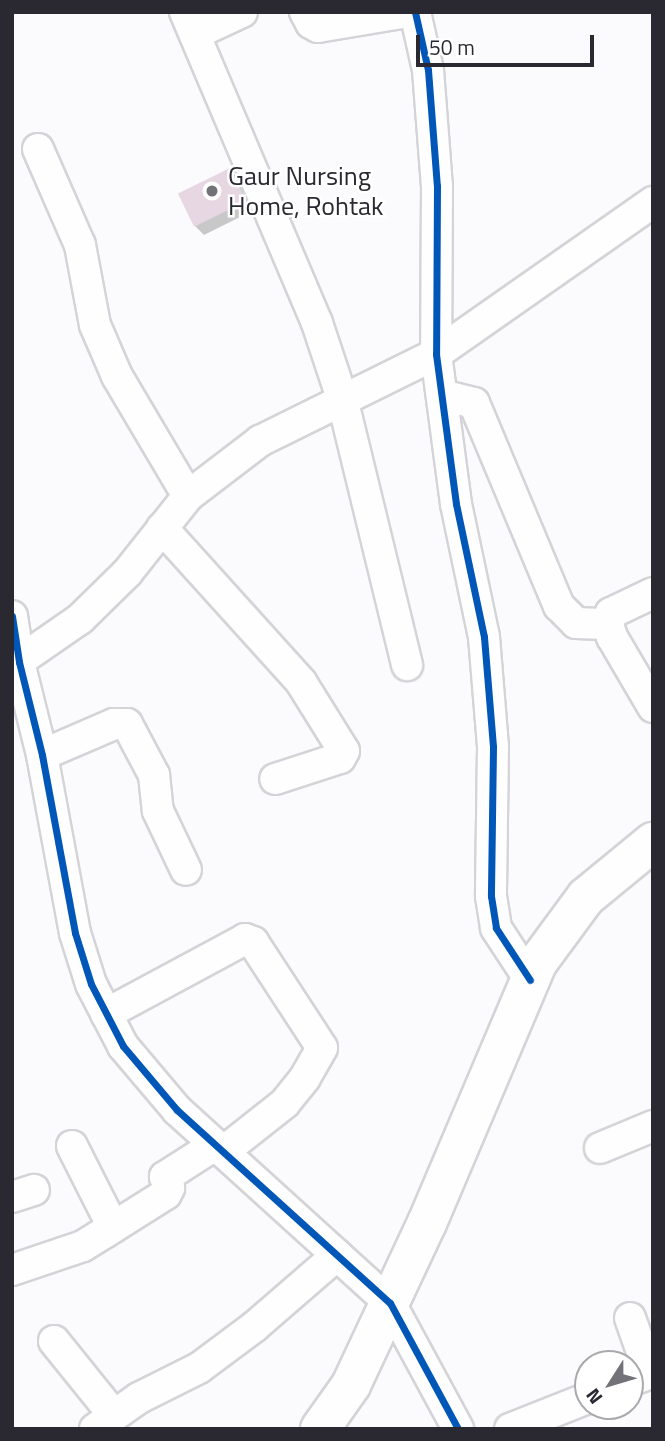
<!DOCTYPE html>
<html>
<head>
<meta charset="utf-8">
<style>
  body { margin:0 }
  #map { position:relative; width:665px; height:1441px; overflow:hidden; background:#fbfafc; font-family:"Titillium Web",sans-serif }
  div>[style] { position:absolute }
  [style*='--x'] { left:calc(var(--x)*1px); top:calc(var(--y)*1px); width:calc(var(--w)*1px); rotate:calc(var(--a)*1deg) }
  .shadow>* { inset:0; background:#0003 }
  .building>* { inset:0; background:#e7d7e3; transform-origin:0 0 }
  .roads { filter:drop-shadow(2px 0 #d4d4d8) drop-shadow(-2px 0 #d4d4d8) drop-shadow(0 2px #d4d4d8) drop-shadow(0 -2px #d4d4d8) }
  .minor>* { height:30px; margin:-15px; padding:0 15px; transform-origin:15px; border-radius:15px; background:#fefeff }
  .highway>* { height:38px; margin:-19px; padding:0 19px; transform-origin:19px; border-radius:19px; background:#fefeff }
  .cycleway>* { height:7px; margin:-3.5px; padding:0 3.5px; transform-origin:3.5px; border-radius:3.5px; background:#0057b8 }
  .dots>* { width:19px; height:19px; translate:-50% -50%; box-sizing:border-box; border:4px solid #fff; border-radius:50% }
  span { translate:-50% -50%; white-space:nowrap; text-align:center; line-height:1.15; -webkit-text-stroke:5px #fff; paint-order:stroke }
  .poi-label { font-size:26px; color:#2a2931 }
  .left { translate:0 -50%; text-align:left }
  .frame { position:absolute; inset:0; border:14px solid #2a2931; pointer-events:none }
  .north { position:absolute; left:574px; top:1350px; width:70px; height:70px; box-sizing:border-box; background:#fff; border:2px solid #aaa9ad; border-radius:50%; rotate:233deg; font-size:19px; font-weight:700; line-height:28px; text-align:center; color:#2a2931 }
  .north::after { content:''; display:block; margin:auto; width:24px; height:32px; background:#737278; clip-path:polygon(50% 0,100% 100%,50% 72%,0 100%) }
  .scale { position:absolute; left:416px; top:35px; width:178px; height:32px; box-sizing:border-box; border:4px solid #2a2931; border-top:0; padding-left:9px; font-size:21px; line-height:24px; white-space:nowrap; color:#2a2931; -webkit-text-stroke:5px #fff; paint-order:stroke }
</style>
</head>
<body>
<div id="map">
  <div class="shadow">
    <i style="clip-path:polygon(230px 170px,239px 179px,254px 210px,204px 235px,195px 226px)"></i>
  </div>
  <div class="building">
    <i style="left:230px;top:168px;width:37px;height:58px;rotate:64deg"></i>
  </div>
  <div class="roads">
    <div class="minor">
      <i style="--x:185;--y:12;--w:338;--a:67"></i>
      <i style="--x:317;--y:323;--w:79;--a:71.6"></i>
      <i style="--x:342;--y:398;--w:275;--a:76.3"></i>
      <i style="--x:305;--y:12;--w:13;--a:61"></i>
      <i style="--x:311;--y:23;--w:8;--a:30"></i>
      <i style="--x:318;--y:27;--w:91;--a:-9.5"></i>
      <i style="--x:415;--y:12;--w:59;--a:77.4"></i>
      <i style="--x:428;--y:70;--w:116;--a:85.6"></i>
      <i style="--x:437;--y:186;--w:168;--a:90.3"></i>
      <i style="--x:436;--y:354;--w:151;--a:82.4"></i>
      <i style="--x:456;--y:504;--w:136;--a:78.1"></i>
      <i style="--x:484;--y:637;--w:110;--a:85.3"></i>
      <i style="--x:493;--y:747;--w:149;--a:90.8"></i>
      <i style="--x:491;--y:896;--w:32;--a:81"></i>
      <i style="--x:496;--y:928;--w:62;--a:56.8"></i>
      <i style="--x:195;--y:34;--w:52;--a:-25.1"></i>
      <i style="--x:38;--y:149;--w:105;--a:66.4"></i>
      <i style="--x:80;--y:245;--w:81;--a:79.4"></i>
      <i style="--x:95;--y:325;--w:56;--a:66.7"></i>
      <i style="--x:117;--y:376;--w:139;--a:59.4"></i>
      <i style="--x:442;--y:395;--w:33;--a:14"></i>
      <i style="--x:474;--y:403;--w:220;--a:67.3"></i>
      <i style="--x:559;--y:606;--w:24;--a:45"></i>
      <i style="--x:576;--y:623;--w:32;--a:2"></i>
      <i style="--x:162;--y:528;--w:207;--a:47.9"></i>
      <i style="--x:301;--y:682;--w:81;--a:58.1"></i>
      <i style="--x:344;--y:751;--w:8;--a:120"></i>
      <i style="--x:340;--y:758;--w:68;--a:162.1"></i>
      <i style="--x:653;--y:593;--w:47;--a:154.5"></i>
      <i style="--x:611;--y:613;--w:11;--a:105"></i>
      <i style="--x:608;--y:624;--w:14;--a:73"></i>
      <i style="--x:612;--y:637;--w:81;--a:59.6"></i>
      <i style="--x:12;--y:616;--w:47;--a:81.3"></i>
      <i style="--x:19;--y:662;--w:96;--a:76.1"></i>
      <i style="--x:42;--y:755;--w:181;--a:79.5"></i>
      <i style="--x:75;--y:933;--w:53;--a:72.6"></i>
      <i style="--x:91;--y:984;--w:70;--a:62.7"></i>
      <i style="--x:123;--y:1046;--w:84;--a:49.8"></i>
      <i style="--x:177;--y:1110;--w:287;--a:42.2"></i>
      <i style="--x:390;--y:1303;--w:143;--a:61.6"></i>
      <i style="--x:12;--y:666;--w:83;--a:-34.7"></i>
      <i style="--x:80;--y:619;--w:66;--a:-44.4"></i>
      <i style="--x:127;--y:573;--w:98;--a:-51.6"></i>
      <i style="--x:188;--y:496;--w:91;--a:-37.4"></i>
      <i style="--x:260;--y:441;--w:196;--a:-26.3"></i>
      <i style="--x:436;--y:354;--w:265;--a:-35"></i>
      <i style="--x:42;--y:755;--w:78;--a:-23.3"></i>
      <i style="--x:114;--y:724;--w:13;--a:0"></i>
      <i style="--x:127;--y:724;--w:58;--a:62.1"></i>
      <i style="--x:154;--y:775;--w:36;--a:84"></i>
      <i style="--x:158;--y:811;--w:65;--a:64.6"></i>
      <i style="--x:106;--y:1014;--w:158;--a:-28.3"></i>
      <i style="--x:245;--y:939;--w:9;--a:21"></i>
      <i style="--x:253;--y:942;--w:126;--a:56.9"></i>
      <i style="--x:322;--y:1048;--w:34;--a:120"></i>
      <i style="--x:305;--y:1078;--w:32;--a:129"></i>
      <i style="--x:285;--y:1103;--w:79;--a:141.7"></i>
      <i style="--x:72;--y:1146;--w:91;--a:63.2"></i>
      <i style="--x:600;--y:1148;--w:57;--a:-22.5"></i>
      <i style="--x:12;--y:1197;--w:23;--a:-18"></i>
      <i style="--x:12;--y:1270;--w:75;--a:-18.7"></i>
      <i style="--x:83;--y:1246;--w:25;--a:-32"></i>
      <i style="--x:104;--y:1233;--w:73;--a:-32.2"></i>
      <i style="--x:166;--y:1194;--w:7;--a:-63"></i>
      <i style="--x:169;--y:1188;--w:12;--a:-110"></i>
      <i style="--x:165;--y:1177;--w:59;--a:-32.6"></i>
      <i style="--x:54;--y:1341;--w:94;--a:51.1"></i>
      <i style="--x:630;--y:1381;--w:14;--a:-21"></i>
      <i style="--x:643;--y:1376;--w:9;--a:-54"></i>
      <i style="--x:648;--y:1369;--w:54;--a:-109.4"></i>
      <i style="--x:95;--y:1429;--w:54;--a:-35.2"></i>
      <i style="--x:139;--y:1398;--w:67;--a:-26.6"></i>
      <i style="--x:199;--y:1368;--w:69;--a:-36.7"></i>
      <i style="--x:254;--y:1327;--w:110;--a:-40.9"></i>
      <i style="--x:510;--y:1429;--w:84;--a:-21.7"></i>
    </div>
    <div class="highway">
      <i style="--x:320;--y:1429;--w:54;--a:-54.8"></i>
      <i style="--x:351;--y:1385;--w:179;--a:-64.9"></i>
      <i style="--x:427;--y:1223;--w:284;--a:-67"></i>
      <i style="--x:538;--y:962;--w:81;--a:-53.6"></i>
      <i style="--x:586;--y:897;--w:87;--a:-39.4"></i>
    </div>
  </div>
  <div class="cycleway">
    <i style="--x:415;--y:12;--w:59;--a:77.4"></i>
    <i style="--x:428;--y:70;--w:116;--a:85.6"></i>
    <i style="--x:437;--y:186;--w:168;--a:90.3"></i>
    <i style="--x:436;--y:354;--w:151;--a:82.4"></i>
    <i style="--x:456;--y:504;--w:136;--a:78.1"></i>
    <i style="--x:484;--y:637;--w:110;--a:85.3"></i>
    <i style="--x:493;--y:747;--w:149;--a:90.8"></i>
    <i style="--x:491;--y:896;--w:32;--a:81"></i>
    <i style="--x:496;--y:928;--w:62;--a:56.8"></i>
    <i style="--x:12;--y:616;--w:47;--a:81.3"></i>
    <i style="--x:19;--y:662;--w:96;--a:76.1"></i>
    <i style="--x:42;--y:755;--w:181;--a:79.5"></i>
    <i style="--x:75;--y:933;--w:53;--a:72.6"></i>
    <i style="--x:91;--y:984;--w:70;--a:62.7"></i>
    <i style="--x:123;--y:1046;--w:84;--a:49.8"></i>
    <i style="--x:177;--y:1110;--w:287;--a:42.2"></i>
    <i style="--x:390;--y:1303;--w:143;--a:61.6"></i>
  </div>
  <div class="dots">
    <i style="left:212px;top:191px;background:#737278"></i>
  </div>
  <div class="poi-label">
    <span class="left" style="left:228px;top:191px">Gaur Nursing<br>Home, Rohtak</span>
  </div>
  <div class="frame"></div>
  <div class="north">N</div>
  <div class="scale">50 m</div>
</div>
</body>
</html>
